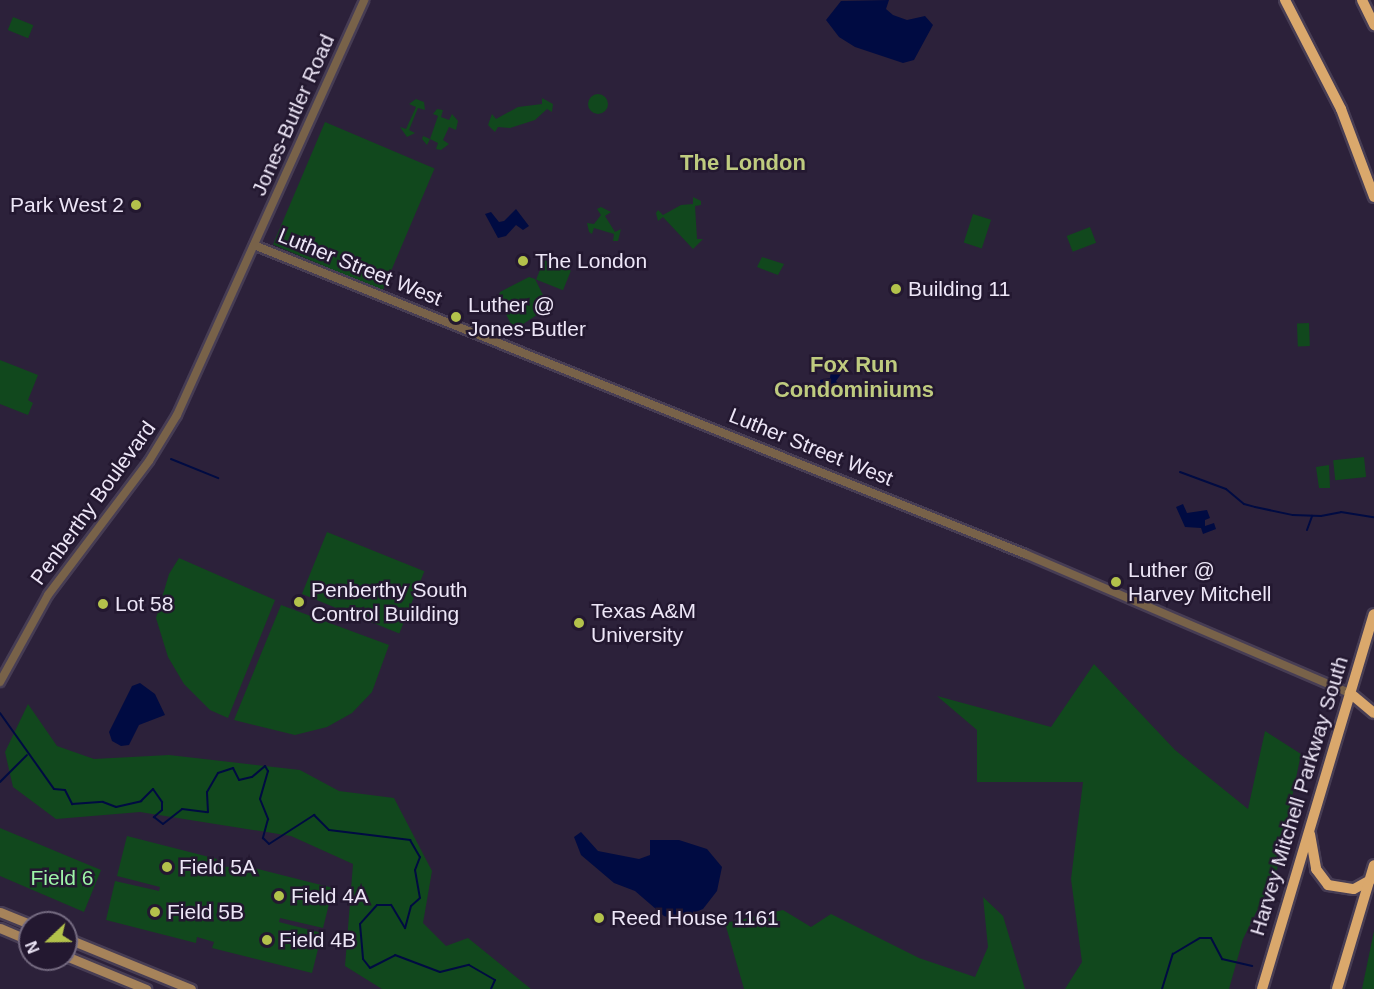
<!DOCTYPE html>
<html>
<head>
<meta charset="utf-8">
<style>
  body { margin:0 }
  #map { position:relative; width:1374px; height:989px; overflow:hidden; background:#2c213a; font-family:Helvetica,sans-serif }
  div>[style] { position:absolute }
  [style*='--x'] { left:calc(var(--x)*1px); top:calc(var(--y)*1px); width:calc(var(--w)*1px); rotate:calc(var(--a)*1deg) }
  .green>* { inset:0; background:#11481d; transform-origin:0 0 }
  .round { border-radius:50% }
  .water>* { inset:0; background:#000b42 }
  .stream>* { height:2px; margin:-1px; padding:0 1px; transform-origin:1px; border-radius:1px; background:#000b42 }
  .roads { filter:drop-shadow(2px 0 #473d54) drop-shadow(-2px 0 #473d54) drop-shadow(0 2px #473d54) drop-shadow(0 -2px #473d54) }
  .tertiary>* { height:8px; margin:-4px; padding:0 4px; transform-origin:4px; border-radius:4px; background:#786249 }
  .secondary>* { height:9px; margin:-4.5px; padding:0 4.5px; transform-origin:4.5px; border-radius:4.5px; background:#a6835a }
  .trunk>* { height:10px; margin:-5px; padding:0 5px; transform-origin:5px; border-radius:5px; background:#daa86c }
  .dots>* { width:16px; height:16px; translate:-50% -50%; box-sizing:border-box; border:3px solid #231830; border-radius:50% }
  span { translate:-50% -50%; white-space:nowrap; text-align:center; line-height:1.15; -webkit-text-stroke:5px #231830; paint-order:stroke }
  .street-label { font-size:21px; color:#ede6f7 }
  .poi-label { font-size:21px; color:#ede6f7 }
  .right { translate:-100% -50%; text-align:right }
  .left { translate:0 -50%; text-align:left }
  .park-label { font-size:21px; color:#9ef5a8 }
  .neighbourhood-label { font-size:22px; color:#bfcb7f; font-weight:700 }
  .north { position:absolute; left:18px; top:911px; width:60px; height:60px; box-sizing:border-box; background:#231830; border:2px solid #746a80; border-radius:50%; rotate:248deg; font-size:16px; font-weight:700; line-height:24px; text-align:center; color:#ede6f7 }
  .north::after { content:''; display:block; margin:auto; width:21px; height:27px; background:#b3c24b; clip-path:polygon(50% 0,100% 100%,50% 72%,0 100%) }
</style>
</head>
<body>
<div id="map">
  <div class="green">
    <i style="left:13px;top:17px;width:22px;height:14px;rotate:22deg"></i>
    <i class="round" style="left:588px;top:94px;width:20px;height:20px"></i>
    <i style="clip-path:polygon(542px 98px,553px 104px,552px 112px,547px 109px,535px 120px,510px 128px,498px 127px,495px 132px,488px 125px,492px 114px,496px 119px,518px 107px,542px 104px)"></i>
    <i style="clip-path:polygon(416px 99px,424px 102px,425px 110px,418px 108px,409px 130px,415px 133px,407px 137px,400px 127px,406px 129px,416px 107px,409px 104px)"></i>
    <i style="clip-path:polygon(437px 109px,443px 110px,441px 117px,449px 120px,452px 114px,458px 121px,456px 130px,449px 127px,443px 140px,449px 144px,441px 150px,436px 149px,438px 143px,430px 139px,427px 145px,422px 139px,423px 136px,430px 139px,438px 116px,433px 114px)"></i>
    <i style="left:325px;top:122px;width:119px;height:133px;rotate:23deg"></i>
    <i style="clip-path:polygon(693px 197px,701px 201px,701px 205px,695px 206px,697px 239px,703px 239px,693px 249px,663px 217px,658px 221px,656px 213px,658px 210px,663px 215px,681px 205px,693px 204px)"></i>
    <i style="clip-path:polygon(601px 207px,611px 212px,605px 216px,615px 232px,621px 229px,618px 241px,613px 241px,614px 234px,594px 228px,592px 234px,589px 232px,587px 223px,594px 224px,601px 215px,597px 209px)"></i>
    <i style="left:973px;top:214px;width:19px;height:30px;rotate:18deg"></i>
    <i style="left:1090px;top:227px;width:17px;height:25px;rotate:69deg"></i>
    <i style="clip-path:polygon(762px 257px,784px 264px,778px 275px,757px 267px)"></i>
    <i style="left:544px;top:260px;width:29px;height:21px;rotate:22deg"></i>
    <i style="clip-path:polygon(529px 277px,535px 279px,549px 307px,517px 328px,512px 326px,498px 298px,500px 292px)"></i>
    <i style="left:1309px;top:323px;width:23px;height:12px;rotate:88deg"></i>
    <i style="clip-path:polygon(0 360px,38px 375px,28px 400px,33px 403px,28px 415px,0 404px)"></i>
    <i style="left:1364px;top:457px;width:20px;height:31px;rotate:84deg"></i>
    <i style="clip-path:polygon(1329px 465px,1330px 488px,1319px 488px,1316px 467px)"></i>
    <i style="left:327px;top:532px;width:105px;height:67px;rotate:22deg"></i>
    <i style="clip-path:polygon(179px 558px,275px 600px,228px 718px,210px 710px,184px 684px,168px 657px,156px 618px,169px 574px)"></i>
    <i style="clip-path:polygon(281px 605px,389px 645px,372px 692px,352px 713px,327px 727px,295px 735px,234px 720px)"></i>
    <i style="clip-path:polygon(1094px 664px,1175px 750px,1248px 809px,1265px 731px,1301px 754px,1277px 870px,1243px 939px,1229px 989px,1065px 989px,1082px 962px,1071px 879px,1083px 782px,977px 782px,977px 730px,937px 696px,1051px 727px)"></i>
    <i style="clip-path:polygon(28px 704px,57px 746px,94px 759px,169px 755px,300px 770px,339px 791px,394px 798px,432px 871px,423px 923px,446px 946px,468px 938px,531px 989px,382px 989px,345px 966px,353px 864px,291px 836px,140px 812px,56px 819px,13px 787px,5px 752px)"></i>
    <i style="clip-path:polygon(0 828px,101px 870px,84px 912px,0 876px)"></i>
    <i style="clip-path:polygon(127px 836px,217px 859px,216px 864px,232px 868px,234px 863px,333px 888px,323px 928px,280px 918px,279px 922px,322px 933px,312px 973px,212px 948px,214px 942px,197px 937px,196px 943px,106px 920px,115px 881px,159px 891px,160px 887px,117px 876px)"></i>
    <i style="clip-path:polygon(983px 897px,1003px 916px,1025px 989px,744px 989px,725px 923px,783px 910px,811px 927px,831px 914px,919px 958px,975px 977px,988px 947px)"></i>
    <i style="clip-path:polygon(1374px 931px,1374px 989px,1362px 989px)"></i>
  </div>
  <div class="water">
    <i style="clip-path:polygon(889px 0,886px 9px,893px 15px,907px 20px,925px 16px,933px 25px,914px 60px,903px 63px,855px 47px,839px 37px,826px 20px,841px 1px)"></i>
    <i style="clip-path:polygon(516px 209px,529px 226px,523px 230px,516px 225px,506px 236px,498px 238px,485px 214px,491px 212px,499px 222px,504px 221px)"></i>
    <i style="clip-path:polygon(838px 367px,841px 374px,836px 381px,843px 389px,838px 392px,831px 385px,821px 386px,820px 380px,830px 378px,831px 370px)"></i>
    <i style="clip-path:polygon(1183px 504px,1187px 513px,1207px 510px,1210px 518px,1205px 520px,1205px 526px,1214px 523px,1216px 529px,1203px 534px,1201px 528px,1185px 527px,1176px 507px)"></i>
    <i style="clip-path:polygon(140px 683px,155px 694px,165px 715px,139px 725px,129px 745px,121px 746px,112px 741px,109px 732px,132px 686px)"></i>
    <i style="clip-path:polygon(581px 832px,598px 851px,639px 859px,650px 855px,650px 840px,679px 840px,707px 849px,722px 867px,717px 891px,703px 909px,676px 920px,664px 916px,635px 891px,614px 883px,581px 855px,574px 837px)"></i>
  </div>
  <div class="stream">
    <i style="--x:171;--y:459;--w:51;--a:22"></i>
    <i style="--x:1180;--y:472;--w:49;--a:20.3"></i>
    <i style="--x:1226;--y:489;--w:23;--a:40"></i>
    <i style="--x:1244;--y:504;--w:11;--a:15"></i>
    <i style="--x:1255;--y:507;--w:39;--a:12"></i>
    <i style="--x:1293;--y:515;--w:28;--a:2"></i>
    <i style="--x:1321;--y:516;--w:20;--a:-11"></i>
    <i style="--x:1341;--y:512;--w:33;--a:9"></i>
    <i style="--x:1307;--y:530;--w:15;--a:-70"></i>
    <i style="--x:0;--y:713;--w:93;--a:54.6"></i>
    <i style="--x:54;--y:789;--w:11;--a:5"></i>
    <i style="--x:65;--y:790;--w:16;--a:63"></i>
    <i style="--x:72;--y:804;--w:31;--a:-4"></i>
    <i style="--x:103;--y:802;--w:14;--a:21"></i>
    <i style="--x:116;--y:807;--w:26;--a:-13"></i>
    <i style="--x:141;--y:801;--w:17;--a:-45"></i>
    <i style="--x:153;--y:789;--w:16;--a:55"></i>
    <i style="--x:162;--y:802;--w:8;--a:90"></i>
    <i style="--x:162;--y:810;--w:11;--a:139"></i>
    <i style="--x:154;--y:817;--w:11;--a:38"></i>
    <i style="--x:163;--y:824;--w:24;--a:-38"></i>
    <i style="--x:182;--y:809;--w:26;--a:7"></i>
    <i style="--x:208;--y:812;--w:20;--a:-93"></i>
    <i style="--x:207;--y:792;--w:22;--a:-60"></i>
    <i style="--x:218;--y:773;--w:16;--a:-18"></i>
    <i style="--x:233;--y:768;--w:13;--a:63"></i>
    <i style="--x:239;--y:780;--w:13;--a:-13"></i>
    <i style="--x:252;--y:777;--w:17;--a:-40"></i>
    <i style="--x:265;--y:766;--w:6;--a:59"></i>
    <i style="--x:268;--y:771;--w:29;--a:106"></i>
    <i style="--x:260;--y:799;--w:22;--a:68"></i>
    <i style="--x:268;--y:819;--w:20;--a:105"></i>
    <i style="--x:263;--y:838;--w:8;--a:45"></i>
    <i style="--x:269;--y:844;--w:54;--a:-32.8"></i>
    <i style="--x:314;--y:815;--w:21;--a:45"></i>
    <i style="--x:329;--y:830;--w:82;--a:7"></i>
    <i style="--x:410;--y:840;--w:20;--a:60"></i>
    <i style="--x:420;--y:857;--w:14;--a:111"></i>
    <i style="--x:415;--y:870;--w:28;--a:80"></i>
    <i style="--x:420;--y:898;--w:12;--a:138"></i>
    <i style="--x:411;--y:906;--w:23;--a:105"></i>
    <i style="--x:405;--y:928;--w:27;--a:-121"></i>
    <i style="--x:391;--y:905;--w:14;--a:180"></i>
    <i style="--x:377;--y:905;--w:25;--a:132"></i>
    <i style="--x:360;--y:924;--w:35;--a:85"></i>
    <i style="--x:363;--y:959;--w:11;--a:52"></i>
    <i style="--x:370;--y:968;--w:28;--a:-27"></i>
    <i style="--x:395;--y:955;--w:48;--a:20.7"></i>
    <i style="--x:440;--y:972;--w:30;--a:-14"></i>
    <i style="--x:469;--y:965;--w:30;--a:30"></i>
    <i style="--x:495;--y:980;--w:10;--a:114"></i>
    <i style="--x:0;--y:782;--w:38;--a:-45"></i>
    <i style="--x:1162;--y:989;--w:37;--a:-73"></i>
    <i style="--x:1173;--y:954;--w:31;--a:-31"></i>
    <i style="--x:1200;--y:938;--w:11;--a:0"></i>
    <i style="--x:1211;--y:938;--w:24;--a:62"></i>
    <i style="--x:1222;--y:959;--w:31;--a:13"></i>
  </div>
  <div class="roads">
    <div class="tertiary">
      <i style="--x:254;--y:245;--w:831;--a:21.84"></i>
      <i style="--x:1025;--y:554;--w:353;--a:23.2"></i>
      <i style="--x:0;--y:682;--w:99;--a:-61.1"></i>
      <i style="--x:48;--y:595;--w:168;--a:-53"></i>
      <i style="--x:149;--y:461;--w:54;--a:-58.7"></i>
      <i style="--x:177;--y:415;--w:455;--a:-65.7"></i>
    </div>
    <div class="secondary">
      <i style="--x:0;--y:912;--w:32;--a:22"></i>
      <i style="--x:0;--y:928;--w:33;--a:23"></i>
      <i style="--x:66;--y:938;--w:135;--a:22.2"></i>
      <i style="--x:66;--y:956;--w:87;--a:22.4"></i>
    </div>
    <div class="trunk">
      <i style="--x:1285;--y:0;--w:123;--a:62.8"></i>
      <i style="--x:1341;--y:109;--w:94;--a:69.4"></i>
      <i style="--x:1362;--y:0;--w:28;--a:64"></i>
      <i style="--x:1350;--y:693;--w:31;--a:40"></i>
      <i style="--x:1310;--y:834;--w:36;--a:80"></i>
      <i style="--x:1316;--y:869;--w:20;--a:53"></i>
      <i style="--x:1328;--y:885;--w:26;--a:9"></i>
      <i style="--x:1354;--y:889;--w:18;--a:-29"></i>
      <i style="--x:1262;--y:989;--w:391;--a:-73.4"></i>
      <i style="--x:1337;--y:989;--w:129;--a:-73.4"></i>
    </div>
  </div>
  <div class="dots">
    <i style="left:136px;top:205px;background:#b3c24b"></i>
    <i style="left:523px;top:261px;background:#b3c24b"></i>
    <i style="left:896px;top:289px;background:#b3c24b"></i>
    <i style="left:456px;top:317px;background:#b3c24b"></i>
    <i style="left:1116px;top:582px;background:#b3c24b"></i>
    <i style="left:299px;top:602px;background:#b3c24b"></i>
    <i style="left:103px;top:604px;background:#b3c24b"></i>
    <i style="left:579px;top:623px;background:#b3c24b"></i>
    <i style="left:167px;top:867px;background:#b3c24b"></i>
    <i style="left:279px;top:896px;background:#b3c24b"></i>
    <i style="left:155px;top:912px;background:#b3c24b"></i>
    <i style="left:599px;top:918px;background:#b3c24b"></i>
    <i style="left:267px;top:940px;background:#b3c24b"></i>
  </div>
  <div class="street-label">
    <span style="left:293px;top:115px;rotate:-66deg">Jones-Butler Road</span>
    <span style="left:360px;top:267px;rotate:22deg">Luther Street West</span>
    <span style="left:811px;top:447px;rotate:22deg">Luther Street West</span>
    <span style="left:93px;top:503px;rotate:-54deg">Penberthy Boulevard</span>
    <span style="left:1299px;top:796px;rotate:-73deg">Harvey Mitchell Parkway South</span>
  </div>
  <div class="poi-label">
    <span class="right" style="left:124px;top:205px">Park West 2</span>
    <span class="left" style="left:535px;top:261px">The London</span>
    <span class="left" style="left:908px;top:289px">Building 11</span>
    <span class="left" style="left:468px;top:317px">Luther @<br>Jones-Butler</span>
    <span class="left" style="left:1128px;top:582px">Luther @<br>Harvey Mitchell</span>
    <span class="left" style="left:311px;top:602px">Penberthy South<br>Control Building</span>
    <span class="left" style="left:115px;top:604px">Lot 58</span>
    <span class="left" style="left:591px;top:623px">Texas A&amp;M<br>University</span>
    <span class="left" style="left:179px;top:867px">Field 5A</span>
    <span class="left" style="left:291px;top:896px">Field 4A</span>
    <span class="left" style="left:167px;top:912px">Field 5B</span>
    <span class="left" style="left:611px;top:918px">Reed House 1161</span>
    <span class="left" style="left:279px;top:940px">Field 4B</span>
  </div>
  <div class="park-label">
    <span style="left:62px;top:878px">Field 6</span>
  </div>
  <div class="neighbourhood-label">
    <span style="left:743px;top:163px">The London</span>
    <span style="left:854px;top:377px">Fox Run<br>Condominiums</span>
  </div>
  <div class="north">N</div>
</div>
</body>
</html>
